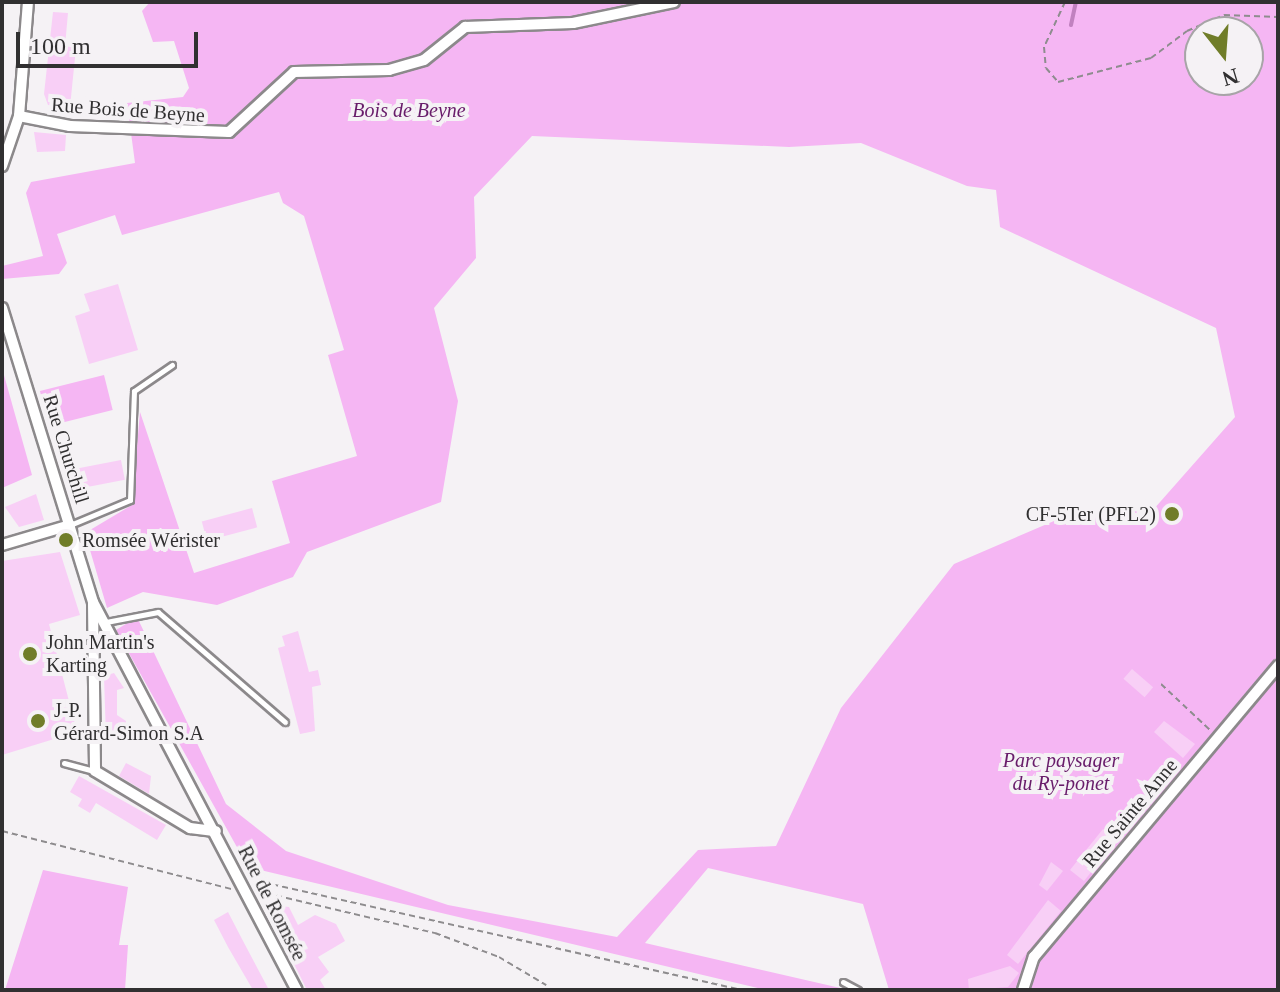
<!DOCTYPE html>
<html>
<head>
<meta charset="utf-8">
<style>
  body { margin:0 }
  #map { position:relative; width:1280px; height:992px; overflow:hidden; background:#f5f2f5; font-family:"Times New Roman",serif }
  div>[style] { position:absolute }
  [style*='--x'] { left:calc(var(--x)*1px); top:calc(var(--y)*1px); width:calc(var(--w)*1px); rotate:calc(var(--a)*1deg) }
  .green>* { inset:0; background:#f5b6f3; transform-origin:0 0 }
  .stream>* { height:4px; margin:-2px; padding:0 2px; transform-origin:2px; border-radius:2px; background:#c081bf }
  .building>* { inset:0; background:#f8cff6; transform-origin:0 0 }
  .path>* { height:2px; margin-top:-1px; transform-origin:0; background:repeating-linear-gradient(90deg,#8e8c8e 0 6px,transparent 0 10px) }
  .roads { filter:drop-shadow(2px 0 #8c898b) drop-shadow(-2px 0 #8c898b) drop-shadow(0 2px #8c898b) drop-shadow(0 -2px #8c898b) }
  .lane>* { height:5px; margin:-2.5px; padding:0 2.5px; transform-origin:2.5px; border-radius:2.5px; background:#fff }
  .street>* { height:10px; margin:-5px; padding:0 5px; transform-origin:5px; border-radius:5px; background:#fff }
  .dots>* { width:22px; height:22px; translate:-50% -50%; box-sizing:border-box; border:4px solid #f5f2f5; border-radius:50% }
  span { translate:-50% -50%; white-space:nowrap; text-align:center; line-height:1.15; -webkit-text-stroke:8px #f5f2f5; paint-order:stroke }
  .street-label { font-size:20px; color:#313031 }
  .park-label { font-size:20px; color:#681c6a; font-style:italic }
  .poi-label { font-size:20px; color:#313031 }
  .right { translate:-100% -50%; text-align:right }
  .left { translate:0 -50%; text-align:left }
  .frame { position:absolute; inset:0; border:4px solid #313031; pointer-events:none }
  .north { position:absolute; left:1184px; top:16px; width:80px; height:80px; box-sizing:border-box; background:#f5f2f5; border:2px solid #a7a4a7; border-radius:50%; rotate:163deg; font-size:22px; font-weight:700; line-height:32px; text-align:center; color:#313031 }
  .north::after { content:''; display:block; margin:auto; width:28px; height:36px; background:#707d29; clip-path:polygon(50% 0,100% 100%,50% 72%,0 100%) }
  .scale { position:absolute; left:16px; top:32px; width:182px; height:36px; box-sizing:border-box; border:4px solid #313031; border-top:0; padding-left:10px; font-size:24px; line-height:28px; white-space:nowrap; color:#313031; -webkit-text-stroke:6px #f5f2f5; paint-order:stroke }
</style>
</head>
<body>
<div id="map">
  <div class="green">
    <i style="clip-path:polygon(evenodd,150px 2px,1278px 2px,1278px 990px,889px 990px,863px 904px,708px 868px,645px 943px,849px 990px,766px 990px,248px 867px,116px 630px,137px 617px,226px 804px,286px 851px,448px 905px,617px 937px,698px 850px,776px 846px,841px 708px,954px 564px,1068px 515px,1153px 510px,1235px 417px,1216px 328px,1000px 227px,996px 190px,967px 186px,861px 143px,789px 147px,532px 136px,474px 197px,476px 258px,434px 308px,458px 401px,441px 502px,307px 552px,293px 577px,217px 605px,143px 592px,107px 608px,85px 533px,132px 505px,140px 412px,194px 573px,290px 543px,272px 481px,357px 456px,328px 355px,344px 350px,304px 216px,283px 203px,279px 192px,122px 235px,115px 215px,57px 234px,67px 263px,59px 274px,2px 279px,2px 266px,43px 256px,26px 193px,31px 182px,135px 163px,127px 103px,183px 97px,189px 88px,174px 41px,153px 42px,142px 11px,150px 2px,1200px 32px,1248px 32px,1248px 80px,1200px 80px,1200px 32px)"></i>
    <i style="clip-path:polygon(2px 368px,32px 475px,2px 488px)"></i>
    <i style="left:104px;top:375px;width:36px;height:66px;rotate:76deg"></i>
    <i style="clip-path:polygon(43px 870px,128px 887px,119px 945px,128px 945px,125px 990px,5px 990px)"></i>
  </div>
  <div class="stream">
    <i style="--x:1071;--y:25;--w:24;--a:-78"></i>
  </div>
  <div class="building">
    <i style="clip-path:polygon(53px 12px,68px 13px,65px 46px,76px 48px,70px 107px,48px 105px,44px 94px)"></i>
    <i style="clip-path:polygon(34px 132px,66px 135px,65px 151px,37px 152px)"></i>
    <i style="clip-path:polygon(118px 284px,138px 350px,89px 364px,75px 316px,90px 311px,84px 294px)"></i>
    <i style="left:121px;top:460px;width:20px;height:54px;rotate:79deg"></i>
    <i style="clip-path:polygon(36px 494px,44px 520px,19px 527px,5px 507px)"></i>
    <i style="left:252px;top:508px;width:20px;height:52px;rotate:75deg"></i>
    <i style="clip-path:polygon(60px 552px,80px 615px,49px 624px,77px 732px,2px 755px,2px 561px)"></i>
    <i style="clip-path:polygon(298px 631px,309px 672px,318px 670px,321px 685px,312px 687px,315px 731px,300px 734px,278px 648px,285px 646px,282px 636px)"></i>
    <i style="left:1132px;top:669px;width:28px;height:13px;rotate:41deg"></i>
    <i style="clip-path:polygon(114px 673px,124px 688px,117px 690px,117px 715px,126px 721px,126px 738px,106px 738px,104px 676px)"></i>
    <i style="clip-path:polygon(1164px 721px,1195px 744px,1183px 758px,1154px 732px)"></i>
    <i style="clip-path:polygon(126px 763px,151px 776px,149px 794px,119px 776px)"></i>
    <i style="clip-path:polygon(79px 776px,166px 825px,157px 840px,96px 803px,90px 813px,78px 806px,82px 799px,70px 792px)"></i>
    <i style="clip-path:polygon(1103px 829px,1111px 835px,1102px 846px,1108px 851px,1084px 881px,1070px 870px)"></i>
    <i style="clip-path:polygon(1051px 862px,1063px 871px,1047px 891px,1039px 885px)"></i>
    <i style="clip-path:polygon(1048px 900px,1061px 911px,1018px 964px,1007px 955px)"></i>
    <i style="clip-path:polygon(264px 904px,289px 907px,298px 925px,315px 915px,336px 924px,345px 941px,318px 957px,329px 972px,320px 980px,326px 990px,307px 990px)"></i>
    <i style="clip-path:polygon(228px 912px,242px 939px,269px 990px,253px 990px,228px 947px,214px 920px)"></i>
    <i style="clip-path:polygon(1010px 966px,1019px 973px,1008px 987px,969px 990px,968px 979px)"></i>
  </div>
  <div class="path">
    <i style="--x:1065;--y:2;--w:50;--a:115"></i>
    <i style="--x:1044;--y:47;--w:21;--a:85"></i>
    <i style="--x:1046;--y:68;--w:18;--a:49"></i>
    <i style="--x:1058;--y:82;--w:96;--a:-14.5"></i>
    <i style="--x:1151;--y:58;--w:45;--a:-36.9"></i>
    <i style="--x:1187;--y:31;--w:40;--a:-23.4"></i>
    <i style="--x:1224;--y:15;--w:54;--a:2.1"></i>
    <i style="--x:1161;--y:684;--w:69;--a:43.2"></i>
    <i style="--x:2;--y:831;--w:237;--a:14.2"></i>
    <i style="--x:253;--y:880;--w:501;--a:12.68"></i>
    <i style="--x:257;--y:891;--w:183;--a:13.3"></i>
    <i style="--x:435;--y:933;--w:68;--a:20.6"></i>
    <i style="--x:499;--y:957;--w:55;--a:30.8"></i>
  </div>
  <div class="roads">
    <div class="lane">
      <i style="--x:70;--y:525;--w:65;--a:-22.6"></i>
      <i style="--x:130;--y:500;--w:109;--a:-87.9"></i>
      <i style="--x:134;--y:391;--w:46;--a:-34.4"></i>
      <i style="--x:106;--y:622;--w:53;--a:-10.9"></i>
      <i style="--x:158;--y:612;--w:168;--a:40.9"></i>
      <i style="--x:64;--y:763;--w:31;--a:15"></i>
      <i style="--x:843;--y:982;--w:17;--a:28"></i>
    </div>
    <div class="street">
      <i style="--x:19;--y:116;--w:52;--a:11.1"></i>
      <i style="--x:70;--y:126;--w:159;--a:2.2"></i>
      <i style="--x:229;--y:132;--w:88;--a:-42.7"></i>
      <i style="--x:294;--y:72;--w:95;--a:-1.2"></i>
      <i style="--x:389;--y:70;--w:36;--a:-16"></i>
      <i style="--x:424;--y:60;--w:53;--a:-38.8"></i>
      <i style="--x:465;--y:27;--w:108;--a:-2.1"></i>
      <i style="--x:573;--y:23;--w:103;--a:-11.7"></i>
      <i style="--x:2;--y:166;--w:53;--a:-71.2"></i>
      <i style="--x:19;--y:116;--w:114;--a:-85.5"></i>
      <i style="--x:2;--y:308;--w:308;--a:72.8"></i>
      <i style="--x:93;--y:602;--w:438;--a:62.3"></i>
      <i style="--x:2;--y:545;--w:71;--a:-16.4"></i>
      <i style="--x:93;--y:604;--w:167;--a:89.3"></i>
      <i style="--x:95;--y:771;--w:111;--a:31"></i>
      <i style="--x:190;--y:828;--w:26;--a:7"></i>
      <i style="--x:1023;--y:990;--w:35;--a:-72"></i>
      <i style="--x:1034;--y:957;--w:380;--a:-50"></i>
    </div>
  </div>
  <div class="dots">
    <i style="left:1172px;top:514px;background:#707d29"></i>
    <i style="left:66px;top:540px;background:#707d29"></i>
    <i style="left:30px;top:654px;background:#707d29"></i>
    <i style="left:38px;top:721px;background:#707d29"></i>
  </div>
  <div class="street-label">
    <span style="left:128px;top:110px;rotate:4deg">Rue Bois de Beyne</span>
    <span style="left:66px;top:449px;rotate:73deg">Rue Churchill</span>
    <span style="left:1130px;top:813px;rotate:-50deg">Rue Sainte Anne</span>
    <span style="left:272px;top:903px;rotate:63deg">Rue de Romsée</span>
  </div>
  <div class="park-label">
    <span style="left:409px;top:110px">Bois de Beyne</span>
    <span style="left:1061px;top:772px">Parc paysager<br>du Ry-ponet</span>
  </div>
  <div class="poi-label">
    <span class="right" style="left:1156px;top:514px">CF-5Ter (PFL2)</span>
    <span class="left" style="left:82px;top:540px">Romsée Wérister</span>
    <span class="left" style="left:46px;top:654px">John Martin's<br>Karting</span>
    <span class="left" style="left:54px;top:722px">J-P.<br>Gérard-Simon S.A</span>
  </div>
  <div class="frame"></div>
  <div class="north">N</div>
  <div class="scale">100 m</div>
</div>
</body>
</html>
